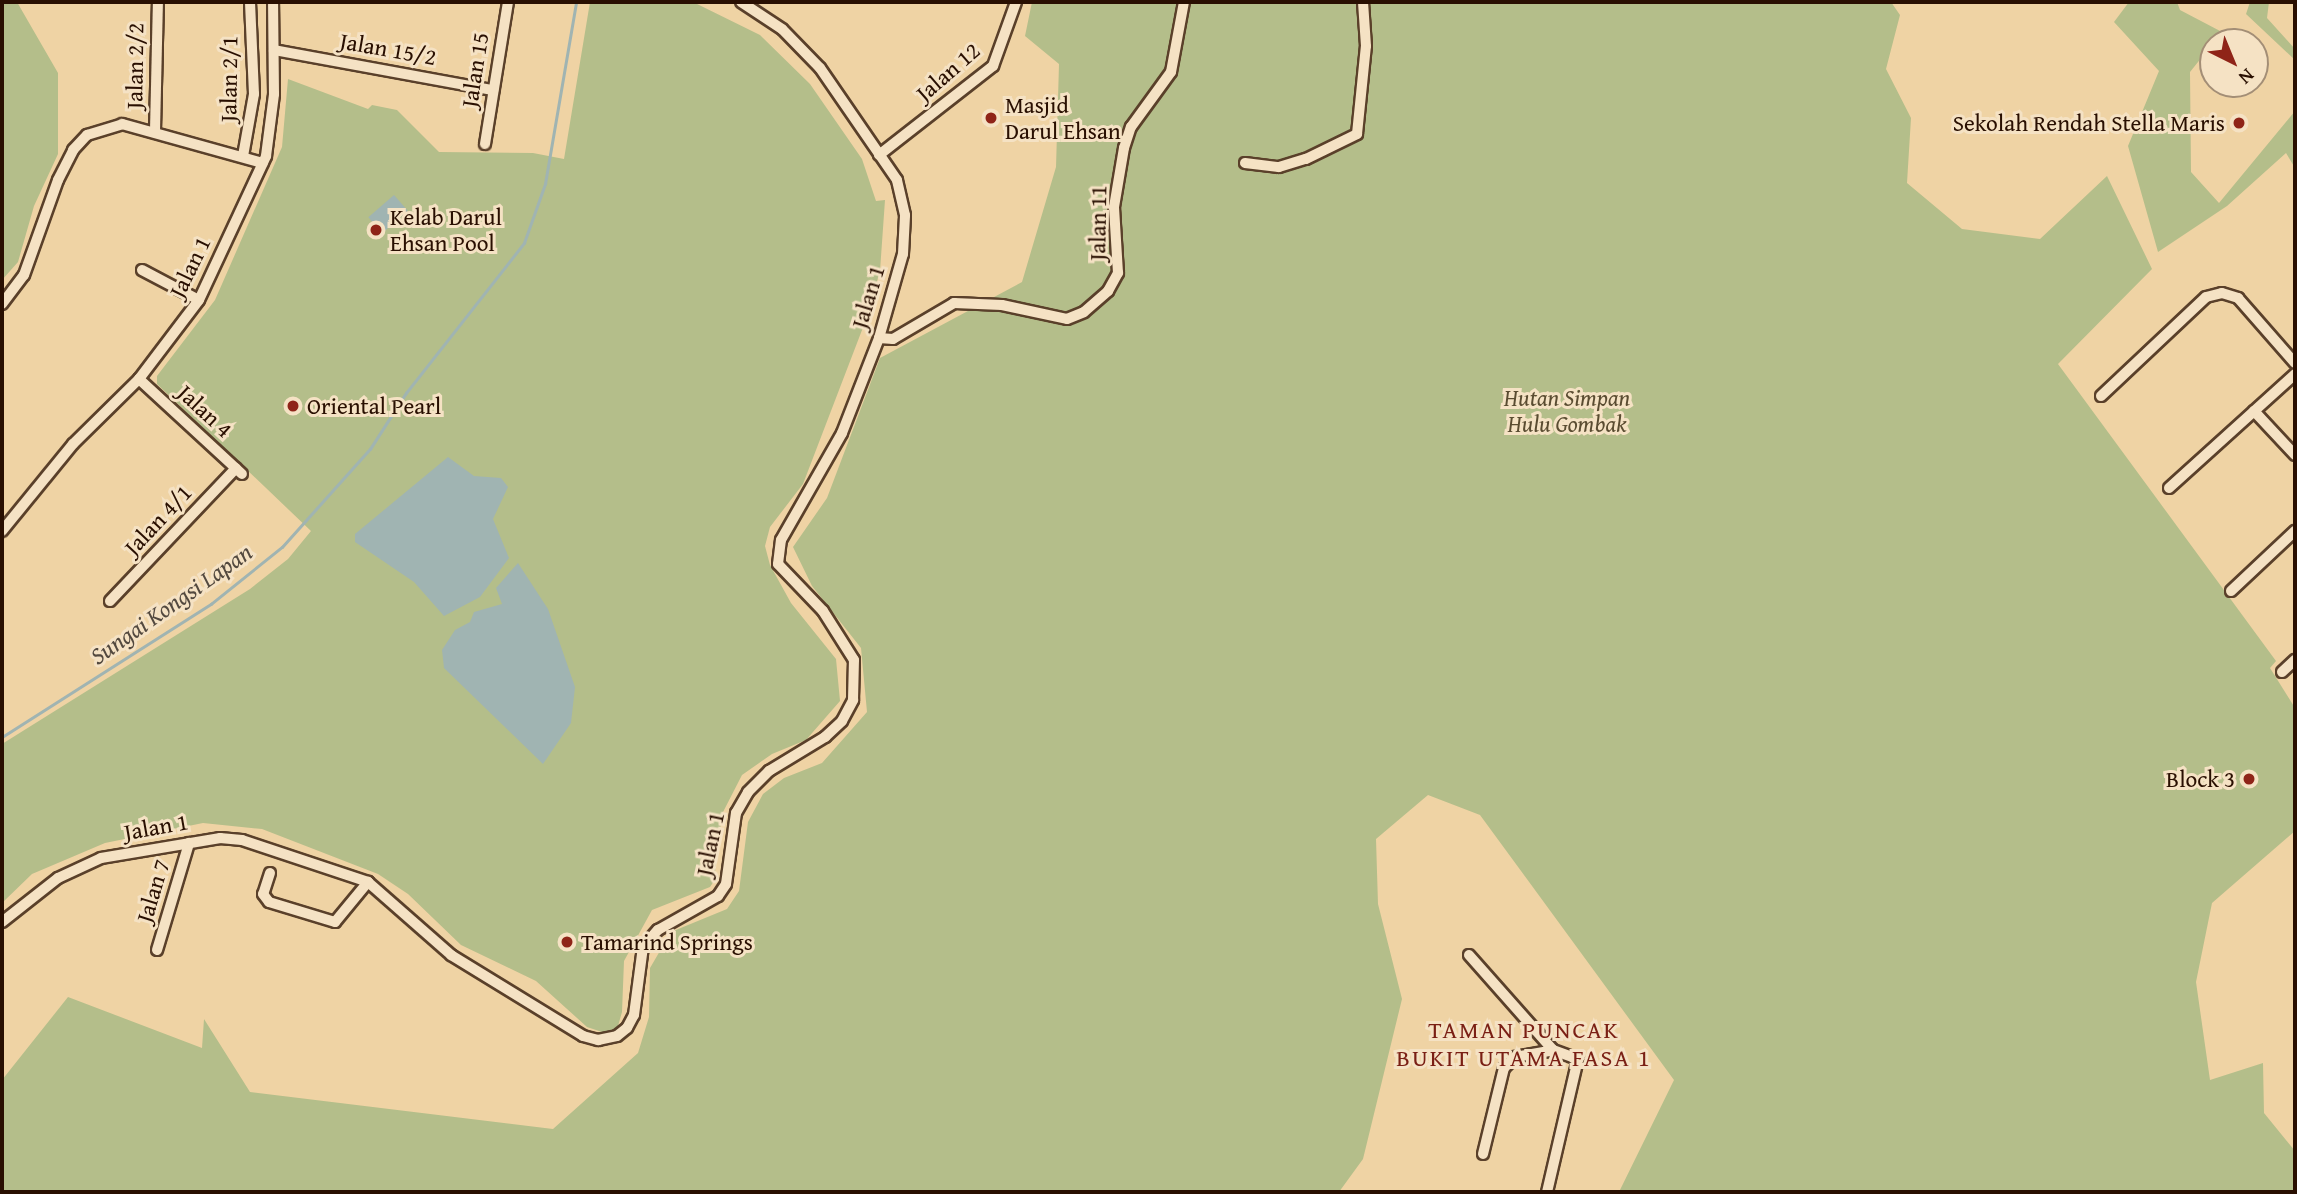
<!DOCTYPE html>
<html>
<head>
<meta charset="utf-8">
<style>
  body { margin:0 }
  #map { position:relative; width:2297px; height:1194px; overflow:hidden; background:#efd3a4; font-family:"Gentium Book Plus",serif }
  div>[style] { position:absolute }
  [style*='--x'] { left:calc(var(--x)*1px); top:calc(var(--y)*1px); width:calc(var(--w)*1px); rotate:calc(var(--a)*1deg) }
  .green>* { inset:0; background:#b4be8a }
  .water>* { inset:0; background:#a0b4b2; transform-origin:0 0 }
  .stream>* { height:2.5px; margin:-1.25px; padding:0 1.25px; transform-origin:1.25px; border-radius:1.25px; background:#a0b4b2 }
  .roads { filter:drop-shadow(2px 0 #5a402a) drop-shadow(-2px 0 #5a402a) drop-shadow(0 2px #5a402a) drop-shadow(0 -2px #5a402a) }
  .minor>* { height:10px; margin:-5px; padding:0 5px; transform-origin:5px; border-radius:5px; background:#f5e2c4 }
  .dots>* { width:19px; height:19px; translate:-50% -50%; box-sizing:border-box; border:4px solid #f5e2c4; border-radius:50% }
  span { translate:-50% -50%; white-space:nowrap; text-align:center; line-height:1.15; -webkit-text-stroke:6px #f5e2c4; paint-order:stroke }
  .street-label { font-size:23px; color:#290f01 }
  .poi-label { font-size:23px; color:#290f01 }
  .left { translate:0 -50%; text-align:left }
  .right { translate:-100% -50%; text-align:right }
  .park-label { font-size:23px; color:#5a4c31; font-style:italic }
  .water-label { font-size:24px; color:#53493f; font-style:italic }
  .neighbourhood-label { font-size:24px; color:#7a1f14; letter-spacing:2px }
  .frame { position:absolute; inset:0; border:4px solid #290f01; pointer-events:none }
  .north { position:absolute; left:2199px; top:28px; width:70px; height:70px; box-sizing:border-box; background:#f5e2c4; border:2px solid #a38e76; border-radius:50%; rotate:137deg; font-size:19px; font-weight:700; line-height:28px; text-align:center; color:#290f01 }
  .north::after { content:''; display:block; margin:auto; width:24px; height:32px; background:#8f2418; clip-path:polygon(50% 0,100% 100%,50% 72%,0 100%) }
</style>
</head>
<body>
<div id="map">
  <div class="green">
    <i style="clip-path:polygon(2px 2px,17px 2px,58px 73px,58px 154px,34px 206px,18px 262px,2px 280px)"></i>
    <i style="clip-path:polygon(590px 2px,693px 2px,760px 35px,810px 84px,862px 159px,876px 201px,885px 200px,880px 271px,867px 317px,803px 484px,770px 527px,765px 546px,770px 565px,791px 603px,836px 659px,840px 701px,806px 740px,772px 754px,742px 775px,722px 814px,714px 881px,710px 887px,652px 910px,624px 961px,622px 1012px,616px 1033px,611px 1035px,587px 1027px,536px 981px,461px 945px,408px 894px,378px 874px,262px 829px,203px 823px,105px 843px,32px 874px,2px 903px,2px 744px,250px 589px,288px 559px,311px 531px,157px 384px,157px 376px,215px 300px,282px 147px,288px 79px,368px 109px,372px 105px,397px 110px,439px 152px,533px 153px,564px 159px)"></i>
    <i style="clip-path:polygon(1032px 2px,1891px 2px,1900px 15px,1886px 69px,1911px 118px,1907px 183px,1962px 229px,2040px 239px,2107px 176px,2152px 269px,2058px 364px,2276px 661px,2270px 668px,2295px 708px,2295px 831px,2212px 903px,2196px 982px,2210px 1080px,2263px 1063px,2264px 1113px,2295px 1151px,2295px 1192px,1619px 1192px,1674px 1080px,1480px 815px,1428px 795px,1376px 839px,1378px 904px,1402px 999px,1363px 1159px,1339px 1192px,2px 1192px,2px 1080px,68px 997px,202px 1048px,204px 1019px,250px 1092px,553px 1129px,638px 1053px,649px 1017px,650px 968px,671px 932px,727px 909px,739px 891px,748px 822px,763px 794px,784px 778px,822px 763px,867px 712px,861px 648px,812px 586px,793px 547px,827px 498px,880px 358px,1022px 282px,1056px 167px,1059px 64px,1025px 36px)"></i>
    <i style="clip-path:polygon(2129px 2px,2177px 2px,2180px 10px,2222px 32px,2190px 72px,2191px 172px,2219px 203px,2295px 111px,2295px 168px,2286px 153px,2227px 206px,2158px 252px,2128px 146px,2159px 71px,2114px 22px)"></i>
    <i style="clip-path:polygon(2250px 2px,2269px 2px,2267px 18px,2295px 49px,2295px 60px,2246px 14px)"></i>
  </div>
  <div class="water">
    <i style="left:394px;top:195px;width:21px;height:34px;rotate:49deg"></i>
    <i style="clip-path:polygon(448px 457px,474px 476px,501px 478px,508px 487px,493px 519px,509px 558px,480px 597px,444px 616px,414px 582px,355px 542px,355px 534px)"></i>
    <i style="clip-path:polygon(518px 563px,548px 609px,575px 687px,571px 723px,543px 764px,444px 668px,442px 650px,455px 630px,470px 622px,474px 612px,502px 604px,496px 588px)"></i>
  </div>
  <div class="stream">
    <i style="--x:2;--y:737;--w:248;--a:-32.5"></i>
    <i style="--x:211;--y:604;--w:91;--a:-38.8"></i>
    <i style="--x:282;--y:547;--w:132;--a:-48.1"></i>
    <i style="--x:370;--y:449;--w:67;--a:-57.3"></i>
    <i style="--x:406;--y:393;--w:191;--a:-51.8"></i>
    <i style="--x:524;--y:243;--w:63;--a:-70.4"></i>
    <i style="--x:545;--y:184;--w:185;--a:-80.3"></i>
  </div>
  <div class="roads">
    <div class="minor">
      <i style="--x:274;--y:50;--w:223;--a:10.4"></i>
      <i style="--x:155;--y:131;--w:129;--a:-88.7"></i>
      <i style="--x:485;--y:144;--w:144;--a:-80.8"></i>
      <i style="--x:879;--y:155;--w:145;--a:-38"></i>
      <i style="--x:993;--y:66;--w:68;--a:-70.2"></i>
      <i style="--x:243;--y:156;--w:63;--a:-79.9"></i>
      <i style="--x:254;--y:94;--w:92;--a:-92.5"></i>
      <i style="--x:1245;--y:163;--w:34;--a:7"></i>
      <i style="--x:1279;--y:167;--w:28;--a:-17"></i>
      <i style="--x:1306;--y:159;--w:57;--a:-26.1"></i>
      <i style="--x:1357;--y:134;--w:88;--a:-84.2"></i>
      <i style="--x:1366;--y:46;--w:44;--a:-93.9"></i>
      <i style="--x:142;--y:270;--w:64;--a:27.8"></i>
      <i style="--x:2;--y:304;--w:36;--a:-53"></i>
      <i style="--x:24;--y:275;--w:101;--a:-70.3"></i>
      <i style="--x:58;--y:180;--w:34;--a:-63"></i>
      <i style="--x:73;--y:150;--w:21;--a:-47"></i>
      <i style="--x:87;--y:135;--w:37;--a:-17"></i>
      <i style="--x:122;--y:124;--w:146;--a:15.5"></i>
      <i style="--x:879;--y:338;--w:14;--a:4"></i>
      <i style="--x:893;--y:339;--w:71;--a:-30.5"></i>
      <i style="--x:954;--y:303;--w:48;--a:2.4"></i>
      <i style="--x:1002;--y:305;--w:66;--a:12.2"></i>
      <i style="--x:1067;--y:319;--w:18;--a:-22"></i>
      <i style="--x:1084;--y:312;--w:32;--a:-41"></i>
      <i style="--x:1108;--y:291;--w:21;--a:-61"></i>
      <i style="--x:1118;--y:273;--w:66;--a:-93.5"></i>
      <i style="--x:1114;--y:207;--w:60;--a:-80.4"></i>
      <i style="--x:1124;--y:148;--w:22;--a:-72"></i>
      <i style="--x:1131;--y:127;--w:68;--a:-54"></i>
      <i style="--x:1171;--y:72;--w:71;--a:-79.5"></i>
      <i style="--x:139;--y:379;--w:140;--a:42.7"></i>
      <i style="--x:2101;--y:396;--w:144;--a:-43.3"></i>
      <i style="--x:2206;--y:297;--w:16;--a:-14"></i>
      <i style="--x:2222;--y:293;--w:17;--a:17"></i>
      <i style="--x:2238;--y:298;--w:86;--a:48.8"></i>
      <i style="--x:2254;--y:411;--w:60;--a:47"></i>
      <i style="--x:2169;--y:488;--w:170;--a:-42.1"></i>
      <i style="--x:2;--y:531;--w:112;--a:-50.8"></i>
      <i style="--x:73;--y:444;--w:93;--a:-44.6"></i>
      <i style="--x:139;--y:379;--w:99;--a:-52.8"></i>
      <i style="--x:199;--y:300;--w:159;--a:-65"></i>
      <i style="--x:266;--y:156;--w:63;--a:-82.6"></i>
      <i style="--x:274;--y:94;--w:92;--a:-90.6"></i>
      <i style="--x:2231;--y:591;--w:88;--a:-43.2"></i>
      <i style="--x:110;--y:601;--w:183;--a:-46.5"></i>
      <i style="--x:2282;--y:672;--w:18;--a:-43"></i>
      <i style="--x:270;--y:873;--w:22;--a:108"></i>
      <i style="--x:263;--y:894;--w:10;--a:53"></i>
      <i style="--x:269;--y:902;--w:69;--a:16.9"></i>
      <i style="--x:335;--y:922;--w:52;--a:-50.5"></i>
      <i style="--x:2;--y:922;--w:71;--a:-38.2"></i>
      <i style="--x:58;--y:878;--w:47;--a:-24.9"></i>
      <i style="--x:101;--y:858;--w:121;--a:-9.5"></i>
      <i style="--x:220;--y:838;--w:22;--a:5"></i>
      <i style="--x:242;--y:840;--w:133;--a:18.4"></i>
      <i style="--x:368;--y:882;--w:111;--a:41.3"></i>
      <i style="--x:451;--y:955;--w:155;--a:31.5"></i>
      <i style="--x:583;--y:1036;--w:16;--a:15"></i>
      <i style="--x:598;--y:1040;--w:19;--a:-12"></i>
      <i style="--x:617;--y:1036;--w:13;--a:-39"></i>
      <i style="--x:627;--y:1028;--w:15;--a:-62"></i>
      <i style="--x:634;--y:1015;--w:69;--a:-82.5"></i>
      <i style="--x:643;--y:947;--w:23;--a:-49"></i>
      <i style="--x:658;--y:930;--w:69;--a:-29.5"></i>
      <i style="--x:718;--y:896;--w:14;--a:-56"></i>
      <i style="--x:726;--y:884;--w:72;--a:-82"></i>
      <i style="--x:736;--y:813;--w:24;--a:-60"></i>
      <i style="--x:748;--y:792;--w:30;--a:-45"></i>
      <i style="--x:769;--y:771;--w:66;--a:-31.3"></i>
      <i style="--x:825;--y:737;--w:23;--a:-43"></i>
      <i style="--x:842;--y:721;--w:24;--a:-62"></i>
      <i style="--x:853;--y:700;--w:40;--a:-88.6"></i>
      <i style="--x:854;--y:660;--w:58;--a:-122.3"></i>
      <i style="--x:823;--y:611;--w:65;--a:-133.8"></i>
      <i style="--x:778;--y:564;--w:24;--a:-83"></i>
      <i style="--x:781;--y:540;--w:123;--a:-60.3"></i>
      <i style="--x:842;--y:433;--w:102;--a:-68.7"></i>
      <i style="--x:879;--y:338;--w:87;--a:-74.1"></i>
      <i style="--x:903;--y:254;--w:39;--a:-87"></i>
      <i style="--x:905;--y:215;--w:36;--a:-103"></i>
      <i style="--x:897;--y:180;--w:136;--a:-124.5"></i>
      <i style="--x:820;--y:68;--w:54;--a:-134.3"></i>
      <i style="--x:782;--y:29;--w:49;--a:-146.6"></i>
      <i style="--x:157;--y:950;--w:112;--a:-73.3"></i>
      <i style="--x:1469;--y:955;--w:127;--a:48.5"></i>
      <i style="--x:1553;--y:1050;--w:27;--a:20"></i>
      <i style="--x:1578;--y:1059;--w:137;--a:103.1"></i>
      <i style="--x:1483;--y:1154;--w:89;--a:-76.3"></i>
      <i style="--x:1504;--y:1068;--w:16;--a:-45"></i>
      <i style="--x:1515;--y:1057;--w:39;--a:-10"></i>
    </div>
  </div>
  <div class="dots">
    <i style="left:991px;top:118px;background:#8f2418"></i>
    <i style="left:2239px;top:123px;background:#8f2418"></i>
    <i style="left:376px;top:230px;background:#8f2418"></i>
    <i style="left:293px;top:406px;background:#8f2418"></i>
    <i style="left:2249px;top:779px;background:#8f2418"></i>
    <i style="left:567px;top:942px;background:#8f2418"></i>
  </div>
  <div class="street-label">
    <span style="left:388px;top:49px;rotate:10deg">Jalan 15/2</span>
    <span style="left:135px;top:66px;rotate:-89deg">Jalan 2/2</span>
    <span style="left:475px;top:70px;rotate:-81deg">Jalan 15</span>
    <span style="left:948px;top:72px;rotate:-41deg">Jalan 12</span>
    <span style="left:229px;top:79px;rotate:-89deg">Jalan 2/1</span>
    <span style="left:1098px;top:223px;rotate:-89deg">Jalan 11</span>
    <span style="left:190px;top:267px;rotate:-64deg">Jalan 1</span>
    <span style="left:868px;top:297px;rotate:-73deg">Jalan 1</span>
    <span style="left:205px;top:411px;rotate:43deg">Jalan 4</span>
    <span style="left:158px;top:520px;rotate:-47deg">Jalan 4/1</span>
    <span style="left:156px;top:827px;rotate:-10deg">Jalan 1</span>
    <span style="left:710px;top:844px;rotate:-78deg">Jalan 1</span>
    <span style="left:153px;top:891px;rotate:-73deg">Jalan 7</span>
  </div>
  <div class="poi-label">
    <span class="left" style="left:1005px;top:118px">Masjid<br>Darul Ehsan</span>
    <span class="right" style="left:2225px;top:123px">Sekolah Rendah Stella Maris</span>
    <span class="left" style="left:390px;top:230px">Kelab Darul<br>Ehsan Pool</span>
    <span class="left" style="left:307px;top:406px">Oriental Pearl</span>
    <span class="right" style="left:2235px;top:779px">Block 3</span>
    <span class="left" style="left:581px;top:942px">Tamarind Springs</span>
  </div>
  <div class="park-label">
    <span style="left:1567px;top:411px">Hutan Simpan<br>Hulu Gombak</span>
  </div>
  <div class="water-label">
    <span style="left:171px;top:604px;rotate:-35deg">Sungai Kongsi Lapan</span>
  </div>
  <div class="neighbourhood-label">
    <span style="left:1524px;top:1044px">TAMAN PUNCAK<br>BUKIT UTAMA FASA 1</span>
  </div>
  <div class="frame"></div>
  <div class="north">N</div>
</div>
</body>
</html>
